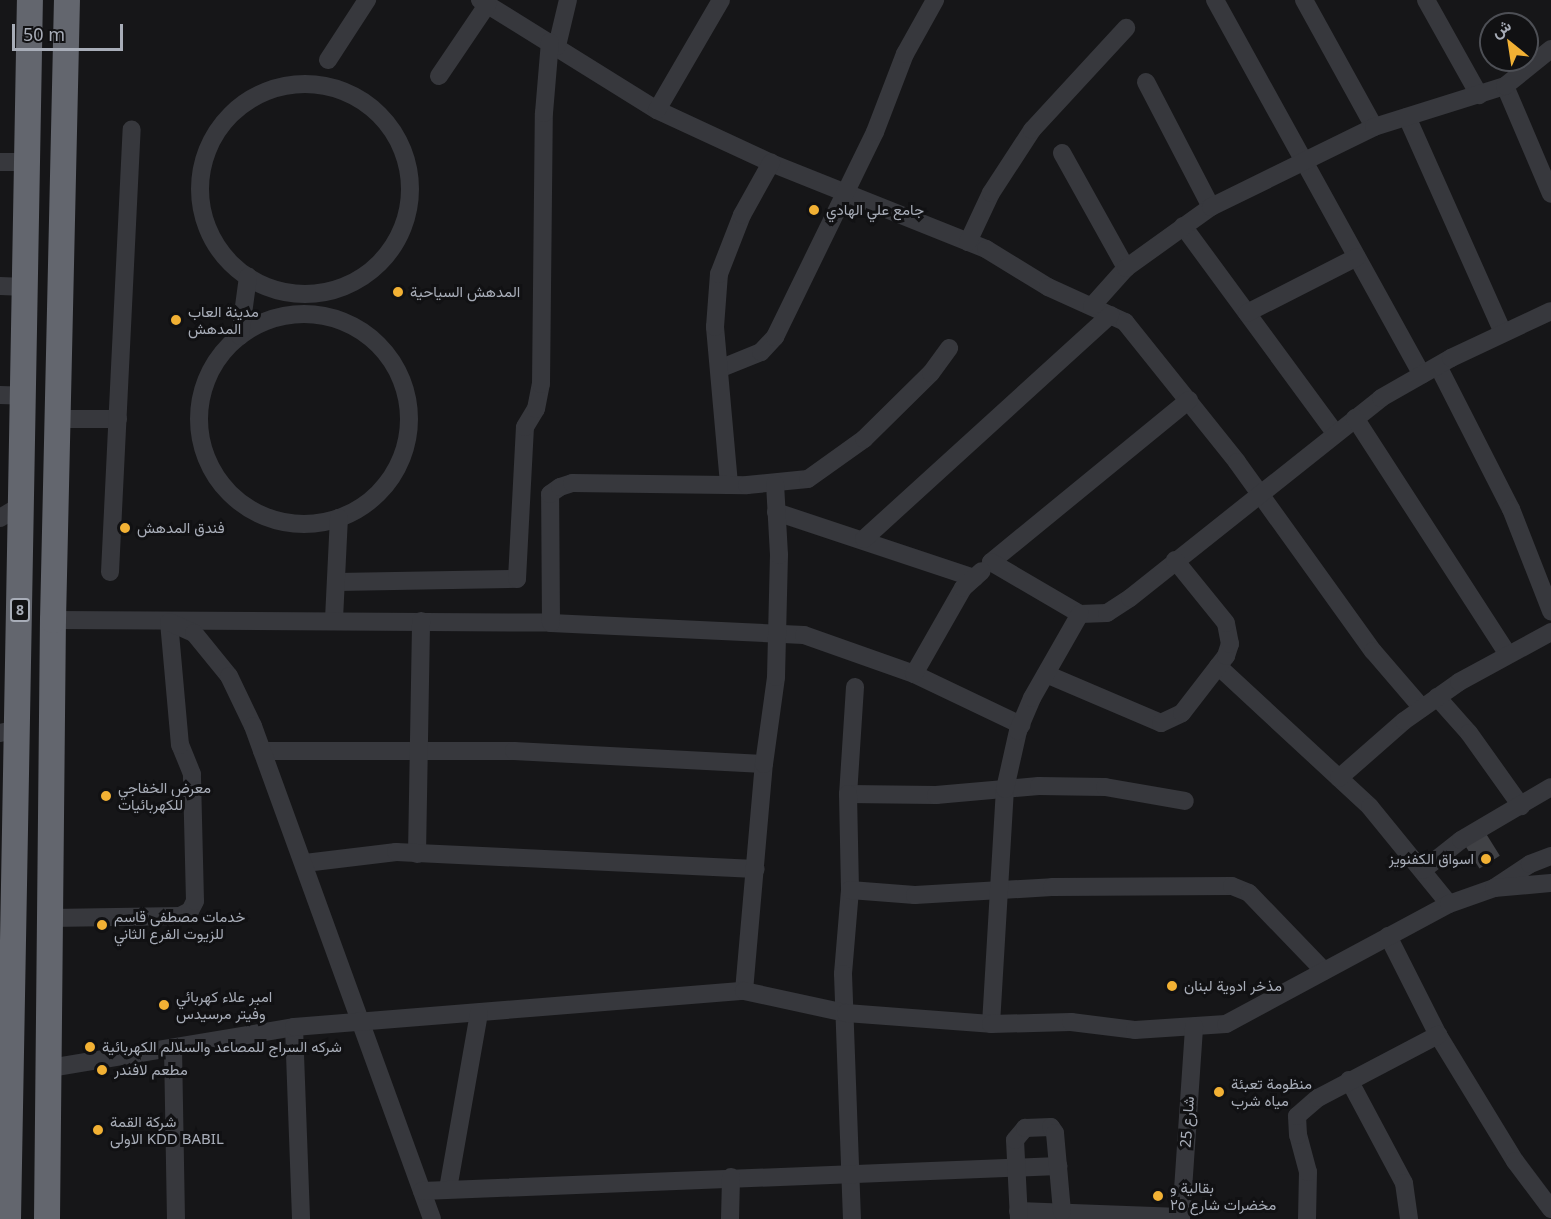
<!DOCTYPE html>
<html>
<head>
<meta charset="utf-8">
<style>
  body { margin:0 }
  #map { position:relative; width:1551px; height:1219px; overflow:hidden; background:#161618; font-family:"Noto Sans",Vazirmatn,sans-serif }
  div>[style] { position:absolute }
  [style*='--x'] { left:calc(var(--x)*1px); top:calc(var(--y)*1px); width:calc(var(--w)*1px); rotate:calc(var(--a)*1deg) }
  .building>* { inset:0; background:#404145; transform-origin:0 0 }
  .minor>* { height:18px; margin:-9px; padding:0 9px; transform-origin:9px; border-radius:9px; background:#37383d }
  .minor>.ring { margin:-9px; padding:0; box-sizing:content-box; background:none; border:18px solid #37383d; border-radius:50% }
  .highway>* { height:26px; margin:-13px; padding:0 13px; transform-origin:13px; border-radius:13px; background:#63666e }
  .dots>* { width:16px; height:16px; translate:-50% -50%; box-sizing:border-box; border:3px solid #111113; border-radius:50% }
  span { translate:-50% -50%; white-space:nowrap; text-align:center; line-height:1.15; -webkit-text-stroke:6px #111113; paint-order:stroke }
  .shield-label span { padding:2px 4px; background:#111113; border:2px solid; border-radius:4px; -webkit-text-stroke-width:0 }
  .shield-label { font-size:14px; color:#a8adb8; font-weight:700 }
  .poi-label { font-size:15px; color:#a8adb8 }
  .left { translate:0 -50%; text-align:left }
  .right { translate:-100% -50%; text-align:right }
  .street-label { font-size:15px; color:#a8adb8 }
  .north { position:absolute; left:1479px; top:12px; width:60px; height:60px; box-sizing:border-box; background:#111113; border:2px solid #4d4f55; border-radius:50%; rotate:330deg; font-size:16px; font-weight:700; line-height:24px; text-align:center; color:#a8adb8 }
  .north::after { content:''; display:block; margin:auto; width:21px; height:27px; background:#f2b134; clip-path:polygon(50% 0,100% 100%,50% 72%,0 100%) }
  .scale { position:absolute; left:12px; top:24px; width:111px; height:27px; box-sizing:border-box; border:3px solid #a8adb8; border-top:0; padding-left:8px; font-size:18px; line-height:21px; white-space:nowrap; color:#a8adb8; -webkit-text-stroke:4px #111113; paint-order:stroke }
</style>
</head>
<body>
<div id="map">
  <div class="building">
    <i style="left:1485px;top:832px;width:28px;height:24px;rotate:58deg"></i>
  </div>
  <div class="minor">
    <i style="--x:480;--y:0;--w:208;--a:31.9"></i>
    <i style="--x:657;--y:110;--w:126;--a:24.9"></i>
    <i style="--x:771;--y:163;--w:232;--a:21.8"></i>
    <i style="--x:986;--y:249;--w:73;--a:31.5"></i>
    <i style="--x:1048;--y:287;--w:85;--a:24.4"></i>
    <i style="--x:1125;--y:322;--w:179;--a:51.3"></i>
    <i style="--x:1237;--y:462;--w:233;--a:54.3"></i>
    <i style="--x:1373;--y:651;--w:75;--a:49.3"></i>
    <i style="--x:1215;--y:0;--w:428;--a:61.1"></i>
    <i style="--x:1304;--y:0;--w:145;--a:61.1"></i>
    <i style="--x:1426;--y:0;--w:109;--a:60.8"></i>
    <i style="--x:557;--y:46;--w:47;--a:-76.6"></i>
    <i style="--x:328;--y:60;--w:72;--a:-57"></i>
    <i style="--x:439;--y:76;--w:86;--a:-55.9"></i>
    <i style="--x:1146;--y:82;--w:141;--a:62.5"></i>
    <i class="ring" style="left:200px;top:84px;width:192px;height:192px"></i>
    <i style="--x:1505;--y:86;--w:117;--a:66.9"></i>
    <i style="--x:657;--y:110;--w:127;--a:-59.8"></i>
    <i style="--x:1407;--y:117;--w:236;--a:66"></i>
    <i style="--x:1062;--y:153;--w:132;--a:60.9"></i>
    <i style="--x:0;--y:162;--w:28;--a:0"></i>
    <i style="--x:1183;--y:226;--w:257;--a:53.7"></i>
    <i style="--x:968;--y:242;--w:54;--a:-64.9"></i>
    <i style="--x:991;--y:193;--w:75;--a:-56.9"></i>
    <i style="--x:1032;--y:130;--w:139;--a:-47.3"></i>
    <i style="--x:0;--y:286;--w:26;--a:2"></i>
    <i style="--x:1092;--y:306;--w:51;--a:-48.2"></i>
    <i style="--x:1126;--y:268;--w:105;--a:-35.7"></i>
    <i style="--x:1211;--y:207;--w:182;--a:-26.1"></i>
    <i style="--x:1374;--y:127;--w:137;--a:-17.4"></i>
    <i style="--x:1505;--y:86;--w:59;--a:-38.8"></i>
    <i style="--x:1247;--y:313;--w:123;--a:-27"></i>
    <i class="ring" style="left:199px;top:314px;width:192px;height:192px"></i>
    <i style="--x:240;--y:336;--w:60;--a:-82.3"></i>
    <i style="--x:1438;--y:366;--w:161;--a:63"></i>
    <i style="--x:1511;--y:509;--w:110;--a:68.6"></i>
    <i style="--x:719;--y:369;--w:45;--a:-22"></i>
    <i style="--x:761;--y:352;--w:21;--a:-47"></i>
    <i style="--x:775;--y:337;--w:228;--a:-64"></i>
    <i style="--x:875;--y:132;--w:84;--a:-69"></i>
    <i style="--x:905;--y:54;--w:62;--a:-60.9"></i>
    <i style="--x:0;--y:395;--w:24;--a:2"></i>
    <i style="--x:1189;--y:400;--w:256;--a:140.7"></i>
    <i style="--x:991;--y:562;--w:103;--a:30.3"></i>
    <i style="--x:1080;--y:614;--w:27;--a:-2"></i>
    <i style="--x:1107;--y:613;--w:27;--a:-33"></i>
    <i style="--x:1130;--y:598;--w:321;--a:-38.5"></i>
    <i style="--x:1381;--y:398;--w:81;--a:-29.7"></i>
    <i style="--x:1451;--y:358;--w:110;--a:-25.2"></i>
    <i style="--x:1355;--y:418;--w:280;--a:57.1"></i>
    <i style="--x:58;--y:419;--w:60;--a:0"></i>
    <i style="--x:729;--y:484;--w:158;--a:-95.1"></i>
    <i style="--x:715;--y:327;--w:53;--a:-85.7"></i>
    <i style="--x:719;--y:274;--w:63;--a:-68.7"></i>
    <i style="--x:742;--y:215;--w:60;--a:-60.9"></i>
    <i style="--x:776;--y:512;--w:209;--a:18.4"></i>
    <i style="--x:0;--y:518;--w:26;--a:-31"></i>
    <i style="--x:864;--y:539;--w:333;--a:-42.3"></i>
    <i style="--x:110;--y:572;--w:443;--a:-87.2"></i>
    <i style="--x:337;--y:582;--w:180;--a:-1"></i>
    <i style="--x:517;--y:579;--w:152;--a:-87"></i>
    <i style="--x:525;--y:427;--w:21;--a:-59"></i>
    <i style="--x:536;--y:409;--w:25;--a:-79"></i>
    <i style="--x:541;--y:384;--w:271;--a:-89.4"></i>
    <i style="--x:544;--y:113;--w:71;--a:-85.2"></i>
    <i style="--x:334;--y:619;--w:101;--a:-87.2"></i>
    <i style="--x:53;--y:620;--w:498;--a:0.3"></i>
    <i style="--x:551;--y:623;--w:253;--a:2.7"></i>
    <i style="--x:804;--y:635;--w:117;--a:19.5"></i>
    <i style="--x:914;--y:674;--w:119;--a:25.5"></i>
    <i style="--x:551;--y:623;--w:129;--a:-90.4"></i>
    <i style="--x:550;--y:494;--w:12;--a:-35"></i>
    <i style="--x:560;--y:487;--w:13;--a:-18"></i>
    <i style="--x:572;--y:483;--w:175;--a:0.7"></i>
    <i style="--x:747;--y:485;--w:61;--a:-5.6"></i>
    <i style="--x:808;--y:479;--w:69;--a:-35.5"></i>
    <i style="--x:864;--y:439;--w:94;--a:-44.6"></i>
    <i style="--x:931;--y:373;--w:31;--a:-54"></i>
    <i style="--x:1218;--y:666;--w:207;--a:42.8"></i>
    <i style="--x:1370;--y:807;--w:125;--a:50.8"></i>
    <i style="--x:914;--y:674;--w:99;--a:-60.3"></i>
    <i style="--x:963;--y:588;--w:25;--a:-42"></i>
    <i style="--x:1046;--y:674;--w:125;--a:23.1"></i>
    <i style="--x:1161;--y:723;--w:23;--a:-25"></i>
    <i style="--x:1182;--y:713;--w:72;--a:-52.3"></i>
    <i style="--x:1226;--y:656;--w:13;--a:-72"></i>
    <i style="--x:1230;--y:644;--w:21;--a:-101"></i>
    <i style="--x:1226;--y:623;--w:81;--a:-129"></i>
    <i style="--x:855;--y:687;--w:107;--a:93.7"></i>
    <i style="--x:848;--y:794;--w:88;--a:0.7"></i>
    <i style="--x:936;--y:795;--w:103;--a:-5"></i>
    <i style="--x:1039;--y:786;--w:66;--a:0.9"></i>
    <i style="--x:1105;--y:787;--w:81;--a:9.9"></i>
    <i style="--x:1437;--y:697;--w:48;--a:48.4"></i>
    <i style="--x:1469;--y:733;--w:90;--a:54.5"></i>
    <i style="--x:0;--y:733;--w:18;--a:-13"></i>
    <i style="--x:262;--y:751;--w:252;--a:0"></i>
    <i style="--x:514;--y:751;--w:250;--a:3"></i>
    <i style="--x:1339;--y:778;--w:86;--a:-41.2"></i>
    <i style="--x:1404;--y:721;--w:67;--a:-35.3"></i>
    <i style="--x:1459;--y:682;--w:105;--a:-28.5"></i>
    <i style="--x:848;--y:794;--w:96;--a:88.8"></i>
    <i style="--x:850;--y:890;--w:84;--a:94.8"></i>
    <i style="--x:843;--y:974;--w:245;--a:87.9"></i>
    <i style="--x:417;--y:854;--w:233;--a:-89"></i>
    <i style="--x:305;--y:863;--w:92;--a:-6.9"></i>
    <i style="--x:396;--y:852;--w:360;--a:2.7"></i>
    <i style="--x:1423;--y:870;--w:48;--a:-38.3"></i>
    <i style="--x:1461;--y:840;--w:104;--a:-30.5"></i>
    <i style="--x:1494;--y:888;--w:43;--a:-33.7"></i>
    <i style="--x:1530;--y:864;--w:22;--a:-21"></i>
    <i style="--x:850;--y:890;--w:65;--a:4.4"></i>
    <i style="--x:915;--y:895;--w:137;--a:-3.3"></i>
    <i style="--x:1052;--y:887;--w:180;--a:-0.3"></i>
    <i style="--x:1232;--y:886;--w:18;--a:22"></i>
    <i style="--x:1249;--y:893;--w:108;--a:46.1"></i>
    <i style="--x:51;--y:918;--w:129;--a:-0.9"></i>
    <i style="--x:180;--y:916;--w:11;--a:-27"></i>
    <i style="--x:190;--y:911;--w:11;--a:-63"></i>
    <i style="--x:195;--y:901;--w:127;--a:-91.4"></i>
    <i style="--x:192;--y:774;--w:31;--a:-112"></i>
    <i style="--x:180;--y:745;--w:123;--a:-95.1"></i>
    <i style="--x:169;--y:622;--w:27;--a:24"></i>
    <i style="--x:194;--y:633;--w:55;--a:50.9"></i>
    <i style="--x:229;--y:676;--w:55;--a:64.4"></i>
    <i style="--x:253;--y:726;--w:524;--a:70.04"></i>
    <i style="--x:1388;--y:936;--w:111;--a:63.2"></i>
    <i style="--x:1438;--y:1035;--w:148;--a:58.6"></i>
    <i style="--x:1515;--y:1161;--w:60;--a:53.1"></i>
    <i style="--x:744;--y:991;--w:228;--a:-85"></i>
    <i style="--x:764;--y:764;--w:88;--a:-82.1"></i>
    <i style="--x:776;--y:677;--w:122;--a:-88.6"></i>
    <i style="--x:779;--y:555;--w:71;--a:-93.2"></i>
    <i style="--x:991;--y:1024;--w:235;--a:-86.6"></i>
    <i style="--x:1005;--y:789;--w:59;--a:-77.4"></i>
    <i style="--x:1018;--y:731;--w:36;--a:-67"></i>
    <i style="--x:1032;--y:698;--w:97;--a:-60.3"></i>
    <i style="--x:294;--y:1027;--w:192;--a:87.9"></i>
    <i style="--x:173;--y:1048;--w:171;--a:89"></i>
    <i style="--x:50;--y:1068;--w:247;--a:-9.5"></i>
    <i style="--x:294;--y:1027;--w:451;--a:-4.6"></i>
    <i style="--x:744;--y:991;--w:104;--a:12.2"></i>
    <i style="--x:846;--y:1013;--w:145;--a:4.3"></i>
    <i style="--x:991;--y:1024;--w:80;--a:-1.4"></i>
    <i style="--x:1071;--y:1022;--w:64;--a:7.1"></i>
    <i style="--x:1135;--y:1030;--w:91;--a:-3.8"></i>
    <i style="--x:1226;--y:1024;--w:253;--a:-28.3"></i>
    <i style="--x:1449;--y:904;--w:48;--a:-19.6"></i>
    <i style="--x:1494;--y:888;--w:57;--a:-5"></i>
    <i style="--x:1349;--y:1080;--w:117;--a:61.9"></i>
    <i style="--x:1404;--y:1183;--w:36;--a:82"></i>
    <i style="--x:448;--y:1189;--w:178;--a:-80"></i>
    <i style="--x:422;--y:1191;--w:637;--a:-2.25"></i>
    <i style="--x:1018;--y:1211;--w:163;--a:2.1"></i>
    <i style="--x:730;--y:1219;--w:42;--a:-88.6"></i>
    <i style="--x:1019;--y:1219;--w:79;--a:-92.9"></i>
    <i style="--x:1015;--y:1140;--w:16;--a:-50"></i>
    <i style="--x:1025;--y:1128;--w:26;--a:-2"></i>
    <i style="--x:1051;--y:1127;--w:7;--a:56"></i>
    <i style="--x:1055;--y:1133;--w:79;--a:84.9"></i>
    <i style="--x:1181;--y:1219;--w:193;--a:-86.1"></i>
    <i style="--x:1307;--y:1219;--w:47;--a:-88.8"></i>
    <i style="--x:1308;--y:1172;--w:38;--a:-105"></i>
    <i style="--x:1298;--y:1135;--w:19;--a:-93"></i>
    <i style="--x:1297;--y:1116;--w:28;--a:-41"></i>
    <i style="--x:1318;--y:1098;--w:136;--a:-27.7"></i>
  </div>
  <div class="highway">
    <i style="--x:8;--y:1219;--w:1219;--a:-88.97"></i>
    <i style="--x:47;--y:1219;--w:599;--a:-89.43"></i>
    <i style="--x:53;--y:620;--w:620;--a:-88.71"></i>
  </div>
  <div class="dots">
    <i style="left:814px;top:210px;background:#f2b134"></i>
    <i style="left:398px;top:292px;background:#f2b134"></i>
    <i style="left:176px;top:320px;background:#f2b134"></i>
    <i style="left:125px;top:528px;background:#f2b134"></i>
    <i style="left:106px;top:796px;background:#f2b134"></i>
    <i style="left:1486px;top:859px;background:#f2b134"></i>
    <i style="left:102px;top:925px;background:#f2b134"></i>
    <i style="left:1172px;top:986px;background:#f2b134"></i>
    <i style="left:164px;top:1005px;background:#f2b134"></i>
    <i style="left:90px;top:1047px;background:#f2b134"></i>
    <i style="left:102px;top:1070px;background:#f2b134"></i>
    <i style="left:1219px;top:1092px;background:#f2b134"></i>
    <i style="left:98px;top:1130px;background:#f2b134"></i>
    <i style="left:1158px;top:1196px;background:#f2b134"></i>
  </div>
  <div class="shield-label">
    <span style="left:20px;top:610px">8</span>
  </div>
  <div class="poi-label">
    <span class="left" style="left:826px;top:210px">جامع علي الهادي</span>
    <span class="left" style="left:410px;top:292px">المدهش السياحية</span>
    <span class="left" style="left:188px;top:320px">مدينة العاب<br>المدهش</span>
    <span class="left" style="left:137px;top:528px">فندق المدهش</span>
    <span class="left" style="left:118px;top:796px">معرض الخفاجي<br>للكهربائيات</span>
    <span class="right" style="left:1474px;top:859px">اسواق الكفنويز</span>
    <span class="left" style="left:114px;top:925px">خدمات مصطفى قاسم<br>للزيوت الفرع الثاني</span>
    <span class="left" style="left:1184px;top:986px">مذخر ادوية لبنان</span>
    <span class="left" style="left:176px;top:1005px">امير علاء كهربائي<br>وفيتر مرسيدس</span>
    <span class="left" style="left:102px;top:1047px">شركه السراج للمصاعد والسلالم الكهربائية</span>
    <span class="left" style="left:114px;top:1070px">مطعم لافندر</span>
    <span class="left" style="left:1231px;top:1092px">منظومة تعبئة<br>مياه شرب</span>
    <span class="left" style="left:110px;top:1130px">شركة القمة<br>الاولى KDD BABIL</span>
    <span class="left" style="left:1170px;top:1196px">بقالية و<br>مخضرات شارع ٢٥</span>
  </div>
  <div class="street-label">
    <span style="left:1187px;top:1122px;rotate:-86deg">شارع 25</span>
  </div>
  <div class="north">ش</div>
  <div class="scale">50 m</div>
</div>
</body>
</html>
